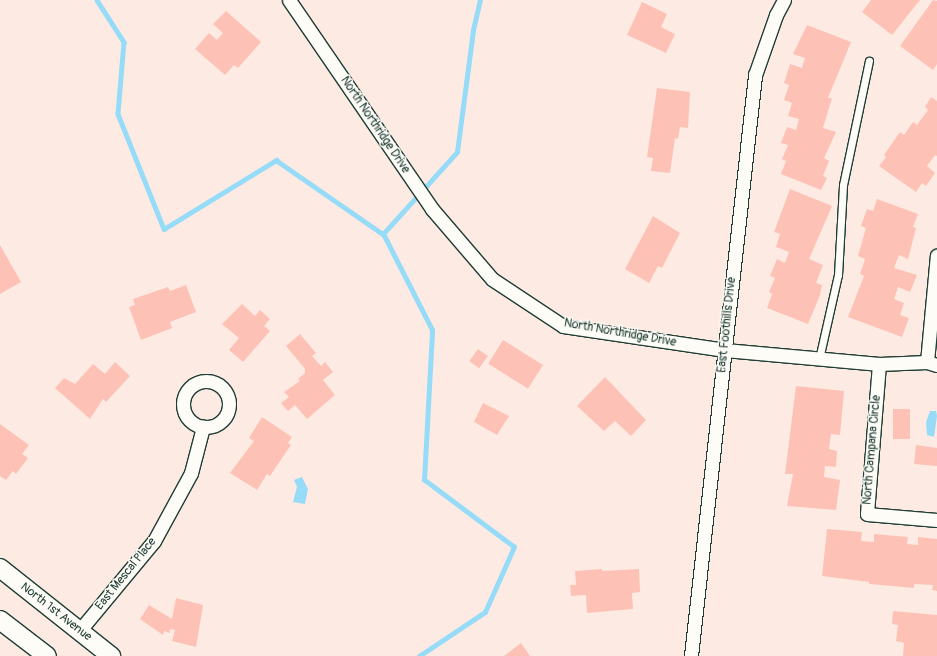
<!DOCTYPE html>
<html>
<head>
<meta charset="utf-8">
<style>
  body { margin:0 }
  #map { position:relative; width:937px; height:656px; overflow:hidden; background:#fdebe3; font-family:Pangolin,sans-serif }
  div>[style] { position:absolute }
  [style*='--x'] { left:calc(var(--x)*1px); top:calc(var(--y)*1px); width:calc(var(--w)*1px); rotate:calc(var(--a)*1deg) }
  .water>* { inset:0; background:#96dbf8 }
  .stream>* { height:4.5px; margin:-2.25px; padding:0 2.25px; transform-origin:2.25px; border-radius:2.25px; background:#96dbf8 }
  .building>* { inset:0; background:#fdc2b5; transform-origin:0 0 }
  .roads { filter:drop-shadow(1px 0 #1f3d34) drop-shadow(-1px 0 #1f3d34) drop-shadow(0 1px #1f3d34) drop-shadow(0 -1px #1f3d34) }
  .service>* { height:7px; margin:-3.5px; padding:0 3.5px; transform-origin:3.5px; border-radius:3.5px; background:#fdfcf7 }
  .minor>* { height:13px; margin:-6.5px; padding:0 6.5px; transform-origin:6.5px; border-radius:6.5px; background:#fdfcf7 }
  .minor>.ring { margin:-6.5px; padding:0; box-sizing:content-box; background:none; border:13px solid #fdfcf7; border-radius:50% }
  .secondary>* { height:18px; margin:-9px; padding:0 9px; transform-origin:9px; border-radius:9px; background:#fdfcf7 }
  span { translate:-50% -50%; white-space:nowrap; text-align:center; line-height:1.15; -webkit-text-stroke:3px #fdfcf7; paint-order:stroke }
  .street-label { font-size:12px; color:#1f3d34 }
</style>
</head>
<body>
<div id="map">
  <div class="water">
    <i style="clip-path:polygon(930px 411px,936px 411px,937px 416px,934px 437px,927px 435px,926px 422px)"></i>
    <i style="clip-path:polygon(302px 477px,308px 489px,305px 504px,293px 502px,297px 487px,294px 480px)"></i>
  </div>
  <div class="stream">
    <i style="--x:97;--y:0;--w:50;--a:57.3"></i>
    <i style="--x:124;--y:42;--w:72;--a:94.8"></i>
    <i style="--x:118;--y:114;--w:124;--a:68.2"></i>
    <i style="--x:164;--y:229;--w:132;--a:-31.6"></i>
    <i style="--x:276;--y:160;--w:130;--a:34.7"></i>
    <i style="--x:419;--y:656;--w:79;--a:-33.7"></i>
    <i style="--x:485;--y:612;--w:71;--a:-66"></i>
    <i style="--x:514;--y:547;--w:112;--a:-143.3"></i>
    <i style="--x:424;--y:480;--w:150;--a:-86.9"></i>
    <i style="--x:432;--y:330;--w:108;--a:-117"></i>
    <i style="--x:383;--y:234;--w:110;--a:-47.9"></i>
    <i style="--x:457;--y:152;--w:123;--a:-82.5"></i>
    <i style="--x:473;--y:30;--w:31;--a:-77"></i>
  </div>
  <div class="building">
    <i style="clip-path:polygon(871px 0,920px 0,892px 35px,862px 12px)"></i>
    <i style="clip-path:polygon(933px 0,937px 1px,937px 64px,933px 70px,900px 46px)"></i>
    <i style="clip-path:polygon(642px 2px,667px 14px,661px 27px,675px 34px,666px 53px,627px 35px)"></i>
    <i style="clip-path:polygon(226px 11px,261px 42px,238px 68px,234px 65px,225px 75px,195px 49px,209px 33px,217px 40px,223px 33px,213px 24px)"></i>
    <i style="clip-path:polygon(807px 25px,851px 42px,828px 98px,832px 98px,823px 128px,836px 132px,824px 158px,829px 161px,823px 176px,827px 178px,821px 190px,781px 174px,786px 161px,782px 159px,788px 145px,781px 143px,787px 127px,796px 130px,799px 119px,788px 116px,792px 103px,784px 100px,789px 85px,784px 83px,790px 64px,802px 68px,805px 58px,793px 54px)"></i>
    <i style="clip-path:polygon(657px 88px,690px 92px,688px 128px,680px 127px,678px 139px,675px 138px,670px 173px,651px 171px,653px 158px,647px 157px)"></i>
    <i style="clip-path:polygon(931px 97px,937px 101px,937px 156px,935px 155px,927px 166px,935px 173px,926px 186px,922px 183px,916px 192px,879px 166px,886px 157px,884px 155px,900px 132px,904px 135px,913px 122px,917px 125px,928px 110px,925px 107px)"></i>
    <i style="clip-path:polygon(790px 189px,832px 206px,809px 259px,823px 265px,816px 283px,822px 285px,820px 295px,808px 324px,767px 308px,772px 294px,769px 292px,775px 278px,770px 276px,777px 259px,785px 263px,789px 252px,776px 247px,780px 234px,774px 232px)"></i>
    <i style="clip-path:polygon(877px 199px,918px 214px,913px 227px,916px 228px,908px 259px,899px 255px,894px 268px,917px 275px,910px 292px,898px 287px,894px 299px,904px 303px,900px 315px,909px 318px,902px 337px,848px 317px,864px 276px,860px 274px,865px 259px,858px 256px,866px 228px,861px 226px,867px 209px,873px 211px)"></i>
    <i style="clip-path:polygon(653px 216px,680px 233px,662px 268px,658px 266px,649px 283px,625px 269px)"></i>
    <i style="clip-path:polygon(0 245px,21px 282px,0 294px)"></i>
    <i style="clip-path:polygon(186px 285px,196px 312px,170px 322px,172px 328px,141px 340px,129px 307px,135px 305px,133px 299px,168px 287px,170px 291px)"></i>
    <i style="clip-path:polygon(242px 304px,255px 316px,260px 310px,270px 319px,264px 326px,270px 331px,243px 362px,229px 350px,239px 338px,222px 324px)"></i>
    <i style="clip-path:polygon(300px 334px,316px 353px,312px 356px,321px 366px,325px 362px,333px 372px,323px 380px,335px 395px,307px 419px,295px 405px,288px 411px,281px 403px,289px 397px,284px 392px,300px 381px,298px 379px,305px 373px,305px 369px,286px 346px)"></i>
    <i style="left:503px;top:340px;width:47px;height:28px;rotate:32deg"></i>
    <i style="left:478px;top:349px;width:12px;height:15px;rotate:35deg"></i>
    <i style="clip-path:polygon(115px 362px,130px 376px,106px 402px,103px 399px,90px 419px,55px 388px,64px 378px,75px 384px,93px 364px,105px 374px)"></i>
    <i style="clip-path:polygon(605px 377px,646px 420px,631px 436px,615px 421px,604px 431px,577px 406px)"></i>
    <i style="clip-path:polygon(796px 386px,844px 391px,840px 435px,831px 434px,829px 449px,837px 451px,836px 467px,825px 466px,824px 477px,840px 480px,836px 510px,787px 506px,793px 474px,785px 474px)"></i>
    <i style="clip-path:polygon(483px 403px,509px 416px,497px 435px,474px 422px)"></i>
    <i style="left:893px;top:409px;width:17px;height:30px"></i>
    <i style="clip-path:polygon(262px 417px,292px 437px,288px 443px,291px 445px,270px 476px,267px 474px,257px 490px,230px 473px,254px 441px,249px 438px)"></i>
    <i style="clip-path:polygon(0 424px,29px 445px,22px 454px,28px 458px,16px 474px,13px 471px,6px 480px,0 476px)"></i>
    <i style="clip-path:polygon(916px 445px,937px 448px,937px 466px,914px 464px)"></i>
    <i style="clip-path:polygon(827px 529px,862px 532px,861px 541px,874px 542px,874px 534px,908px 537px,907px 544px,918px 545px,918px 537px,937px 539px,937px 591px,932px 590px,933px 585px,914px 584px,914px 588px,869px 584px,869px 582px,822px 576px)"></i>
    <i style="clip-path:polygon(602px 569px,602px 571px,639px 569px,640px 592px,632px 593px,633px 609px,587px 613px,586px 595px,571px 596px,570px 585px,576px 585px,575px 571px)"></i>
    <i style="clip-path:polygon(176px 598px,203px 605px,196px 647px,172px 641px,175px 630px,170px 629px,170px 633px,164px 631px,163px 635px,140px 619px,149px 605px,172px 619px)"></i>
    <i style="clip-path:polygon(893px 611px,937px 615px,937px 656px,903px 656px,904px 643px,896px 641px,898px 625px,892px 624px)"></i>
    <i style="clip-path:polygon(521px 643px,530px 656px,504px 656px)"></i>
  </div>
  <div class="roads">
    <div class="service">
      <i style="--x:819;--y:359;--w:86;--a:-77.3"></i>
      <i style="--x:838;--y:275;--w:90;--a:-86.8"></i>
      <i style="--x:843;--y:185;--w:127;--a:-78.2"></i>
    </div>
    <div class="minor">
      <i style="--x:289;--y:0;--w:253;--a:55.6"></i>
      <i style="--x:432;--y:209;--w:92;--a:49.4"></i>
      <i style="--x:492;--y:279;--w:85;--a:33.5"></i>
      <i style="--x:563;--y:326;--w:164;--a:8.4"></i>
      <i style="--x:725;--y:350;--w:155;--a:5.2"></i>
      <i style="--x:879;--y:364;--w:48;--a:-2.4"></i>
      <i style="--x:927;--y:362;--w:10;--a:17"></i>
      <i style="--x:927;--y:362;--w:107;--a:-84.7"></i>
      <i style="--x:879;--y:364;--w:150;--a:94.6"></i>
      <i style="--x:867;--y:514;--w:70;--a:4.9"></i>
      <i class="ring" style="left:183px;top:381px;width:33px;height:33px"></i>
      <i style="--x:80;--y:630;--w:116;--a:-50.3"></i>
      <i style="--x:154;--y:541;--w:77;--a:-61.4"></i>
      <i style="--x:191;--y:473;--w:48;--a:-75.4"></i>
      <i style="--x:691;--y:656;--w:585;--a:-83.71"></i>
      <i style="--x:755;--y:75;--w:64;--a:-70.7"></i>
      <i style="--x:776;--y:15;--w:17;--a:-62"></i>
    </div>
    <div class="secondary">
      <i style="--x:0;--y:568;--w:142;--a:38.4"></i>
      <i style="--x:0;--y:620;--w:59;--a:37.5"></i>
    </div>
  </div>
  <div class="street-label">
    <span style="left:375px;top:125px;rotate:56deg">North Northridge Drive</span>
    <span style="left:727px;top:325px;rotate:-84deg">East Foothills Drive</span>
    <span style="left:620px;top:333px;rotate:10deg">North Northridge Drive</span>
    <span style="left:872px;top:450px;rotate:-85deg">North Campana Circle</span>
    <span style="left:126px;top:574px;rotate:-51deg">East Mescal Place</span>
    <span style="left:56px;top:612px;rotate:38deg">North 1st Avenue</span>
  </div>
</div>
</body>
</html>
